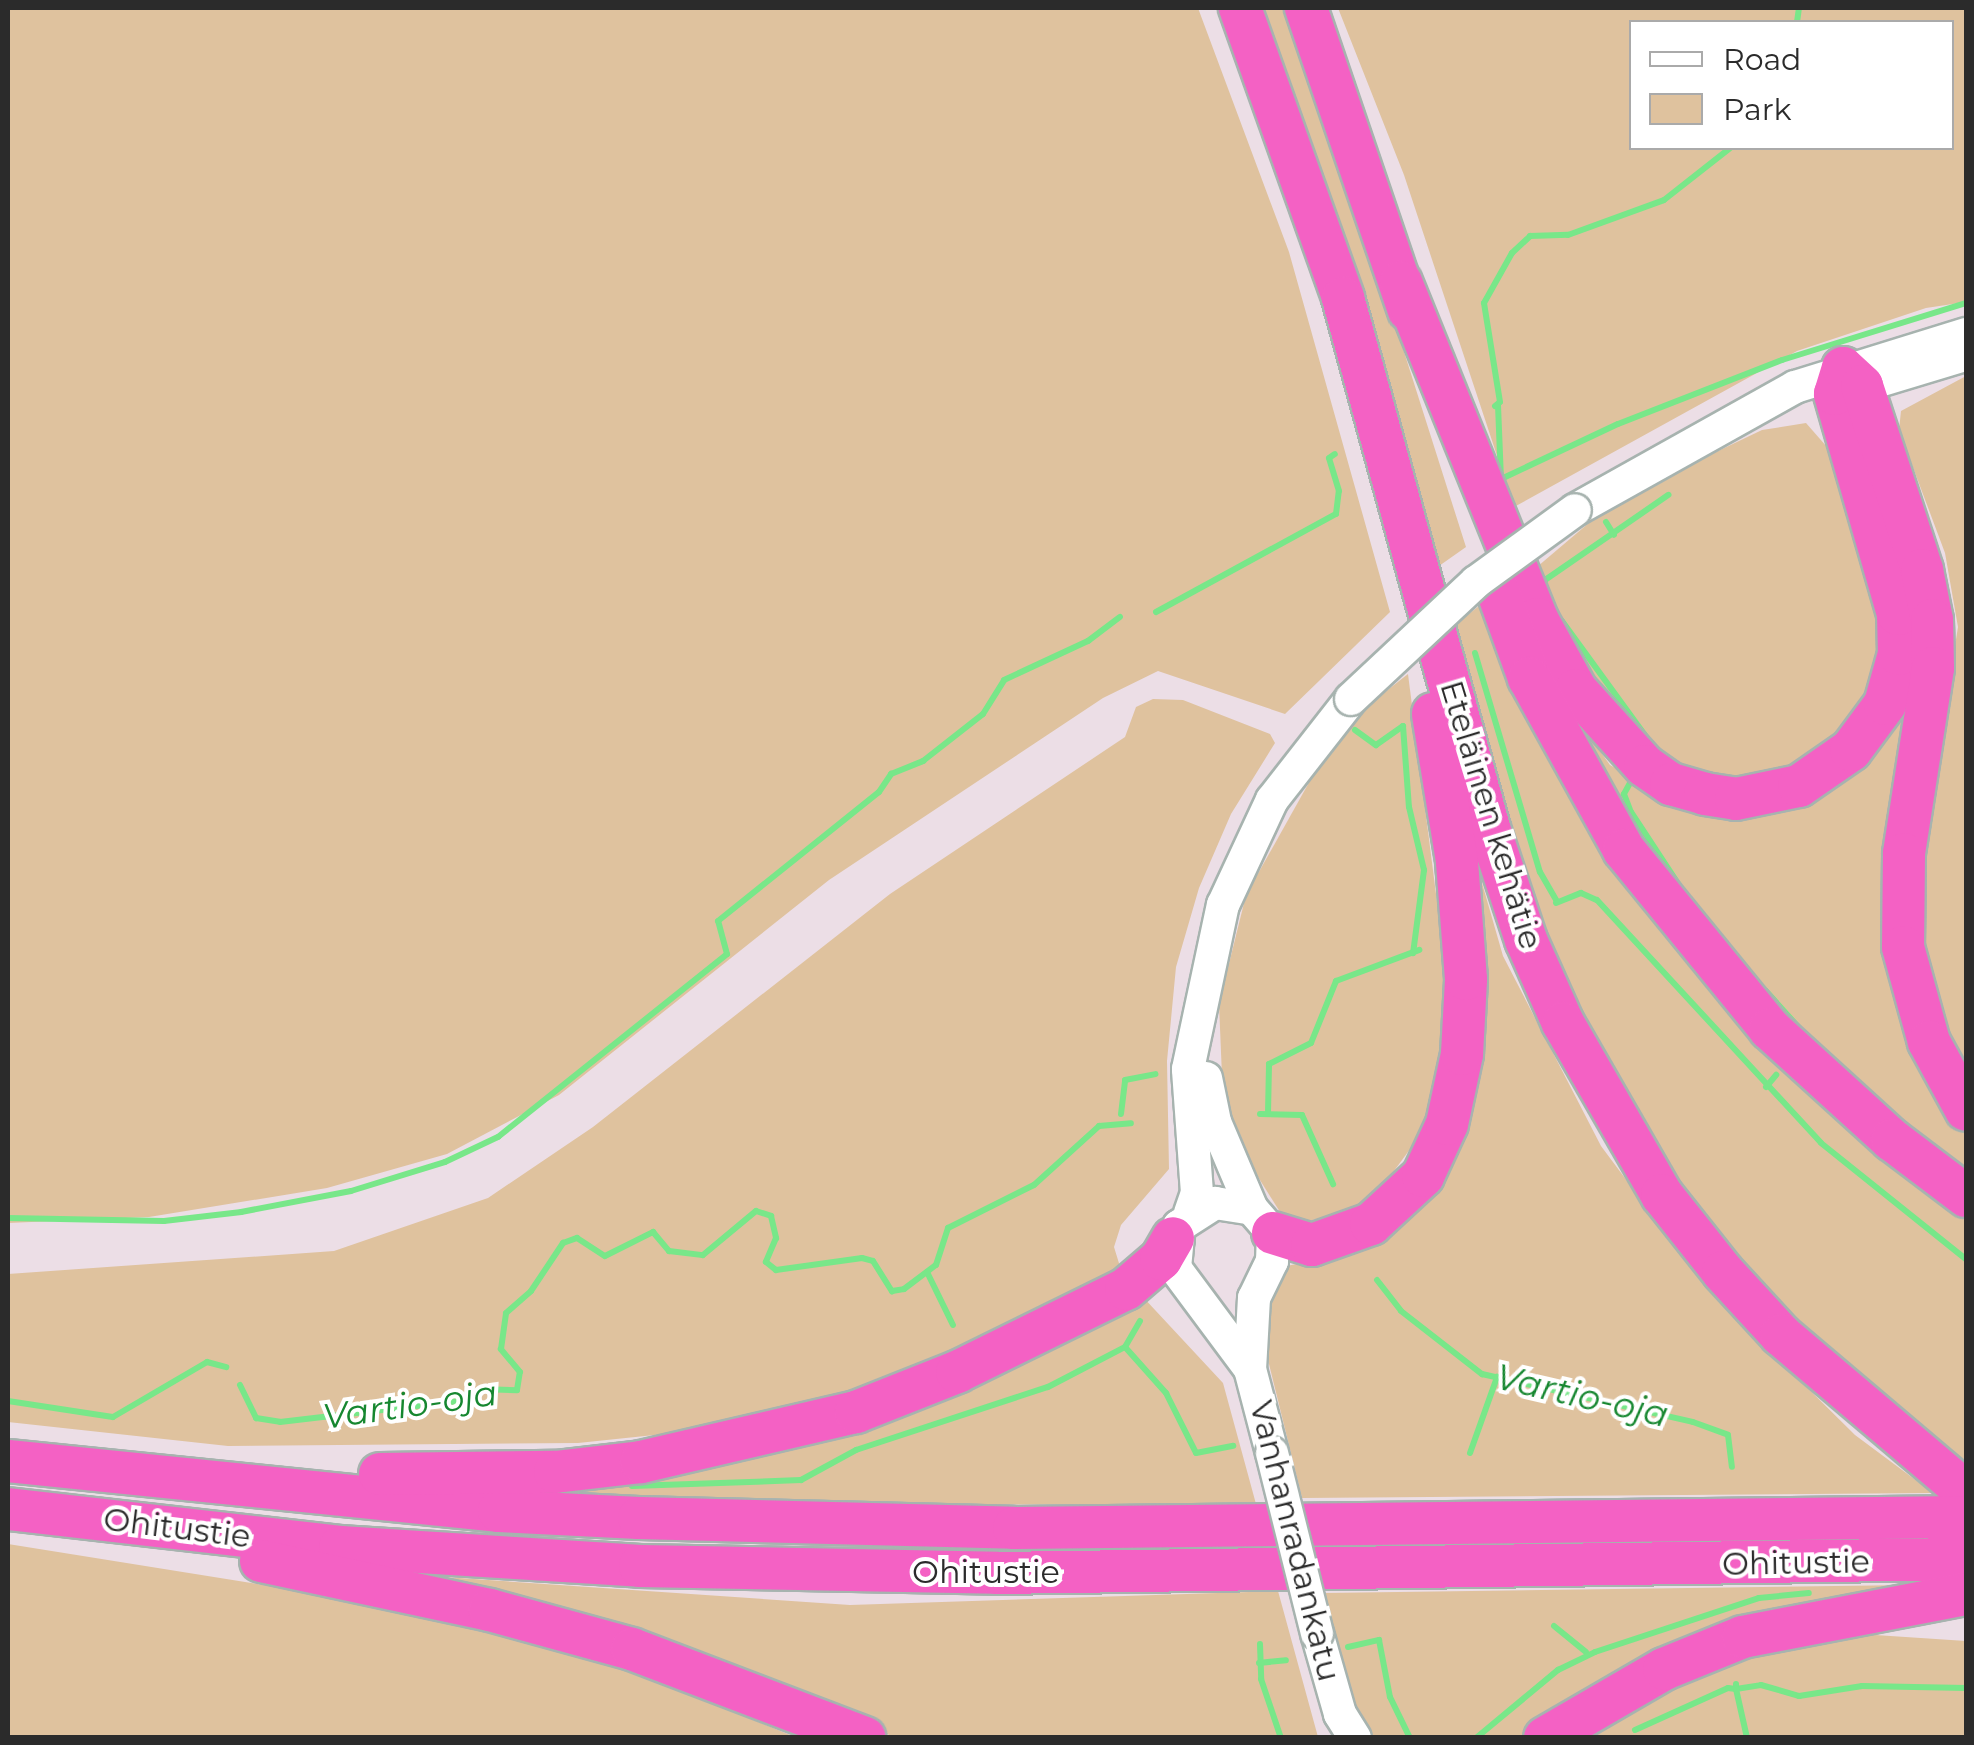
<!DOCTYPE html>
<html>
<head>
<meta charset="utf-8">
<style>
  body { margin:0 }
  #map { position:relative; width:1974px; height:1745px; overflow:hidden; background:#ecdee6; font-family:Montserrat,sans-serif }
  div>[style] { position:absolute }
  [style*='--x'] { left:calc(var(--x)*1px); top:calc(var(--y)*1px); width:calc(var(--w)*1px); rotate:calc(var(--a)*1deg) }
  .green>* { inset:0; background:#dfc29e }
  .stream>* { height:6px; margin:-3px; padding:0 3px; transform-origin:3px; border-radius:3px; background:#78e789 }
  .roads { filter:drop-shadow(2px 0 #a7b3af) drop-shadow(-2px 0 #a7b3af) drop-shadow(0 2px #a7b3af) drop-shadow(0 -2px #a7b3af) }
  .secondary>* { height:32px; margin:-16px; padding:0 16px; transform-origin:16px; border-radius:16px; background:#fff }
  .highway>* { height:42px; margin:-21px; padding:0 21px; transform-origin:21px; border-radius:21px; background:#f461c4 }
  .bridges { filter:drop-shadow(2px 0 #a7b3af) drop-shadow(-2px 0 #a7b3af) drop-shadow(0 2px #a7b3af) drop-shadow(0 -2px #a7b3af) }
  .secondary-bridge>* { height:32px; margin:-16px; padding:0 16px; transform-origin:16px; border-radius:16px; background:#fff }
  span { translate:-50% -50%; white-space:nowrap; text-align:center; line-height:1.15; -webkit-text-stroke:8px #fff; paint-order:stroke }
  .street-label { font-size:32px; color:#2b2b2b }
  .water-label { font-size:35px; color:#168730; font-style:italic }
  .frame { position:absolute; inset:0; border:10px solid #2b2b2b; pointer-events:none }
  .legend { position:absolute; left:1629px; top:20px; width:325px; height:130px; box-sizing:border-box; background:#fff; border:2px solid #aaa; margin:0; padding:12px 18px; list-style:none; font-size:30px; color:#2b2b2b }
  .legend li { display:flex; align-items:center; gap:20px; height:50px }
  .legend b { width:50px; border:2px solid #aaa }
</style>
</head>
<body>
<div id="map">
  <div class="green">
    <i style="clip-path:polygon(8px 8px,1198px 8px,1289px 252px,1390px 612px,1285px 714px,1158px 671px,1103px 698px,829px 880px,559px 1095px,447px 1154px,327px 1188px,149px 1217px,8px 1223px)"></i>
    <i style="clip-path:polygon(1258px 8px,1285px 8px,1392px 314px,1466px 547px,1439px 566px,1364px 307px)"></i>
    <i style="clip-path:polygon(evenodd,1338px 8px,1966px 8px,1966px 302px,1926px 308px,1797px 351px,1514px 507px,1404px 175px,1338px 8px,1632px 22px,1952px 22px,1952px 148px,1632px 148px,1632px 22px)"></i>
    <i style="clip-path:polygon(1966px 376px,1966px 1069px,1945px 1038px,1920px 945px,1920px 863px,1958px 627px,1945px 553px,1899px 430px,1901px 411px)"></i>
    <i style="clip-path:polygon(1806px 423px,1827px 447px,1860px 536px,1881px 612px,1882px 663px,1852px 722px,1810px 763px,1754px 783px,1698px 776px,1660px 751px,1581px 672px,1531px 572px,1590px 522px,1670px 474px,1762px 430px)"></i>
    <i style="clip-path:polygon(1484px 602px,1549px 754px,1966px 1214px,1966px 1466px,1813px 1344px,1711px 1231px,1624px 1106px,1524px 889px,1455px 625px)"></i>
    <i style="clip-path:polygon(1922px 624px,1890px 874px,1951px 1118px,1966px 1134px,1966px 1179px,1804px 1043px,1628px 826px,1563px 699px,1610px 765px,1679px 804px,1830px 788px)"></i>
    <i style="clip-path:polygon(1408px 674px,1444px 957px,1444px 1054px,1419px 1137px,1374px 1198px,1339px 1216px,1299px 1222px,1280px 1212px,1243px 1153px,1223px 1100px,1219px 1004px,1246px 895px,1316px 770px,1371px 703px)"></i>
    <i style="clip-path:polygon(1153px 699px,1183px 700px,1270px 734px,1275px 743px,1231px 814px,1199px 888px,1176px 967px,1167px 1061px,1169px 1169px,1121px 1225px,1114px 1247px,1122px 1273px,970px 1348px,835px 1398px,664px 1434px,578px 1443px,228px 1446px,8px 1422px,8px 1274px,334px 1251px,488px 1198px,593px 1127px,890px 894px,1125px 737px,1136px 707px)"></i>
    <i style="clip-path:polygon(1465px 824px,1503px 956px,1601px 1146px,1680px 1252px,1760px 1341px,1855px 1435px,1933px 1493px,1302px 1498px,1268px 1360px,1267px 1308px,1286px 1266px,1351px 1254px,1441px 1184px)"></i>
    <i style="clip-path:polygon(1142px 1296px,1223px 1383px,1256px 1504px,846px 1505px,504px 1490px,585px 1481px)"></i>
    <i style="clip-path:polygon(8px 1544px,351px 1599px,592px 1654px,795px 1737px,8px 1737px)"></i>
    <i style="clip-path:polygon(357px 1571px,850px 1605px,1278px 1591px,1318px 1737px,894px 1737px,781px 1689px)"></i>
    <i style="clip-path:polygon(1911px 1585px,1525px 1737px,1365px 1738px,1324px 1593px)"></i>
    <i style="clip-path:polygon(1830px 1632px,1966px 1641px,1966px 1737px,1580px 1738px,1716px 1666px)"></i>
  </div>
  <div class="stream">
    <i style="--x:1797;--y:22;--w:14;--a:-82"></i>
    <i style="--x:1498;--y:405;--w:74;--a:87.7"></i>
    <i style="--x:1501;--y:479;--w:129;--a:-25.2"></i>
    <i style="--x:1618;--y:424;--w:176;--a:-21.3"></i>
    <i style="--x:1782;--y:360;--w:193;--a:-17.2"></i>
    <i style="--x:1495;--y:406;--w:6;--a:-39"></i>
    <i style="--x:1500;--y:402;--w:100;--a:-99.2"></i>
    <i style="--x:1484;--y:303;--w:57;--a:-60.8"></i>
    <i style="--x:1512;--y:253;--w:25;--a:-43"></i>
    <i style="--x:1530;--y:236;--w:38;--a:-2"></i>
    <i style="--x:1568;--y:235;--w:102;--a:-20"></i>
    <i style="--x:1664;--y:200;--w:84;--a:-38.2"></i>
    <i style="--x:1606;--y:522;--w:15;--a:58"></i>
    <i style="--x:1545;--y:588;--w:8;--a:-90"></i>
    <i style="--x:1545;--y:580;--w:150;--a:-34.6"></i>
    <i style="--x:1156;--y:612;--w:205;--a:-28.6"></i>
    <i style="--x:1336;--y:514;--w:23;--a:-83"></i>
    <i style="--x:1339;--y:491;--w:34;--a:-107"></i>
    <i style="--x:1329;--y:458;--w:7;--a:-34"></i>
    <i style="--x:1562;--y:621;--w:158;--a:54"></i>
    <i style="--x:1475;--y:653;--w:228;--a:73.5"></i>
    <i style="--x:1540;--y:872;--w:34;--a:60"></i>
    <i style="--x:1355;--y:730;--w:26;--a:36"></i>
    <i style="--x:1376;--y:745;--w:33;--a:-35"></i>
    <i style="--x:1403;--y:726;--w:81;--a:85.8"></i>
    <i style="--x:1409;--y:807;--w:65;--a:76.6"></i>
    <i style="--x:1424;--y:870;--w:84;--a:97.5"></i>
    <i style="--x:1630;--y:783;--w:13;--a:119"></i>
    <i style="--x:1624;--y:794;--w:19;--a:69"></i>
    <i style="--x:1631;--y:812;--w:87;--a:56.7"></i>
    <i style="--x:1556;--y:903;--w:27;--a:-22"></i>
    <i style="--x:1581;--y:893;--w:17;--a:24"></i>
    <i style="--x:1597;--y:900;--w:330;--a:47.3"></i>
    <i style="--x:1821;--y:1143;--w:186;--a:38.7"></i>
    <i style="--x:1766;--y:991;--w:66;--a:48.1"></i>
    <i style="--x:1766;--y:1087;--w:16;--a:-50"></i>
    <i style="--x:1268;--y:1113;--w:49;--a:-88.8"></i>
    <i style="--x:1269;--y:1064;--w:47;--a:-26.6"></i>
    <i style="--x:1311;--y:1043;--w:67;--a:-68"></i>
    <i style="--x:1336;--y:981;--w:89;--a:-20.5"></i>
    <i style="--x:1121;--y:1114;--w:34;--a:-83"></i>
    <i style="--x:1125;--y:1080;--w:31;--a:-11"></i>
    <i style="--x:1260;--y:1114;--w:42;--a:1.4"></i>
    <i style="--x:1302;--y:1115;--w:76;--a:65.8"></i>
    <i style="--x:8;--y:1218;--w:156;--a:1.1"></i>
    <i style="--x:164;--y:1221;--w:78;--a:-6.7"></i>
    <i style="--x:241;--y:1212;--w:112;--a:-10.8"></i>
    <i style="--x:351;--y:1191;--w:98;--a:-17.1"></i>
    <i style="--x:445;--y:1162;--w:59;--a:-25.3"></i>
    <i style="--x:498;--y:1137;--w:293;--a:-38.6"></i>
    <i style="--x:727;--y:954;--w:34;--a:-105"></i>
    <i style="--x:718;--y:921;--w:206;--a:-38.7"></i>
    <i style="--x:879;--y:792;--w:22;--a:-56"></i>
    <i style="--x:891;--y:774;--w:35;--a:-22"></i>
    <i style="--x:923;--y:761;--w:76;--a:-38.1"></i>
    <i style="--x:983;--y:714;--w:40;--a:-58"></i>
    <i style="--x:1004;--y:680;--w:93;--a:-24.9"></i>
    <i style="--x:1088;--y:641;--w:40;--a:-37"></i>
    <i style="--x:927;--y:1272;--w:59;--a:63.9"></i>
    <i style="--x:1377;--y:1280;--w:39;--a:52"></i>
    <i style="--x:1401;--y:1311;--w:103;--a:37.9"></i>
    <i style="--x:1482;--y:1374;--w:216;--a:12.8"></i>
    <i style="--x:1693;--y:1422;--w:37;--a:20"></i>
    <i style="--x:1728;--y:1435;--w:32;--a:83"></i>
    <i style="--x:1125;--y:1347;--w:62;--a:48.3"></i>
    <i style="--x:1166;--y:1393;--w:67;--a:63.4"></i>
    <i style="--x:1196;--y:1453;--w:38;--a:-11"></i>
    <i style="--x:240;--y:1385;--w:37;--a:64"></i>
    <i style="--x:256;--y:1418;--w:24;--a:9"></i>
    <i style="--x:280;--y:1422;--w:180;--a:-6.7"></i>
    <i style="--x:459;--y:1401;--w:25;--a:-29"></i>
    <i style="--x:481;--y:1389;--w:36;--a:2"></i>
    <i style="--x:517;--y:1390;--w:18;--a:-81"></i>
    <i style="--x:520;--y:1372;--w:30;--a:-130"></i>
    <i style="--x:501;--y:1349;--w:36;--a:-82"></i>
    <i style="--x:506;--y:1313;--w:33;--a:-41"></i>
    <i style="--x:531;--y:1291;--w:58;--a:-56.3"></i>
    <i style="--x:563;--y:1243;--w:15;--a:-20"></i>
    <i style="--x:577;--y:1238;--w:33;--a:33"></i>
    <i style="--x:605;--y:1256;--w:54;--a:-26.6"></i>
    <i style="--x:653;--y:1232;--w:25;--a:50"></i>
    <i style="--x:669;--y:1251;--w:34;--a:7"></i>
    <i style="--x:703;--y:1255;--w:69;--a:-39.7"></i>
    <i style="--x:756;--y:1211;--w:16;--a:18"></i>
    <i style="--x:771;--y:1216;--w:23;--a:77"></i>
    <i style="--x:776;--y:1238;--w:26;--a:113"></i>
    <i style="--x:766;--y:1262;--w:13;--a:39"></i>
    <i style="--x:776;--y:1270;--w:87;--a:-7.9"></i>
    <i style="--x:862;--y:1258;--w:11;--a:15"></i>
    <i style="--x:873;--y:1261;--w:36;--a:58"></i>
    <i style="--x:892;--y:1291;--w:12;--a:-9"></i>
    <i style="--x:904;--y:1289;--w:40;--a:-37"></i>
    <i style="--x:936;--y:1265;--w:39;--a:-72"></i>
    <i style="--x:948;--y:1228;--w:96;--a:-26.6"></i>
    <i style="--x:1034;--y:1185;--w:88;--a:-42.2"></i>
    <i style="--x:1099;--y:1126;--w:32;--a:-5"></i>
    <i style="--x:8;--y:1401;--w:106;--a:8.7"></i>
    <i style="--x:113;--y:1417;--w:109;--a:-30.3"></i>
    <i style="--x:207;--y:1362;--w:20;--a:15"></i>
    <i style="--x:1470;--y:1453;--w:81;--a:-70.4"></i>
    <i style="--x:632;--y:1486;--w:169;--a:-2"></i>
    <i style="--x:801;--y:1480;--w:63;--a:-28.6"></i>
    <i style="--x:856;--y:1450;--w:202;--a:-18.2"></i>
    <i style="--x:1048;--y:1387;--w:87;--a:-27.5"></i>
    <i style="--x:1125;--y:1347;--w:30;--a:-60"></i>
    <i style="--x:1554;--y:1626;--w:41;--a:39.1"></i>
    <i style="--x:1260;--y:1644;--w:35;--a:88"></i>
    <i style="--x:1261;--y:1679;--w:62;--a:71.3"></i>
    <i style="--x:1348;--y:1647;--w:32;--a:-13"></i>
    <i style="--x:1379;--y:1640;--w:58;--a:79.1"></i>
    <i style="--x:1390;--y:1697;--w:46;--a:64"></i>
    <i style="--x:1259;--y:1663;--w:27;--a:-6"></i>
    <i style="--x:1736;--y:1684;--w:5;--a:90"></i>
    <i style="--x:1736;--y:1689;--w:25;--a:-9"></i>
    <i style="--x:1761;--y:1685;--w:40;--a:16"></i>
    <i style="--x:1799;--y:1696;--w:64;--a:-9"></i>
    <i style="--x:1862;--y:1686;--w:104;--a:1.1"></i>
    <i style="--x:1635;--y:1730;--w:102;--a:-24.3"></i>
    <i style="--x:1728;--y:1688;--w:8;--a:7"></i>
    <i style="--x:1736;--y:1689;--w:50;--a:77.3"></i>
    <i style="--x:1476;--y:1738;--w:107;--a:-39.7"></i>
    <i style="--x:1558;--y:1670;--w:41;--a:-25.9"></i>
    <i style="--x:1595;--y:1652;--w:173;--a:-18.2"></i>
    <i style="--x:1759;--y:1598;--w:50;--a:-5.7"></i>
  </div>
  <div class="roads">
    <div class="secondary">
      <i style="--x:1839;--y:393;--w:132;--a:-16.8"></i>
      <i style="--x:1575;--y:510;--w:252;--a:-29.2"></i>
      <i style="--x:1795;--y:387;--w:179;--a:-17.2"></i>
      <i style="--x:1206;--y:1078;--w:45;--a:78.4"></i>
      <i style="--x:1215;--y:1122;--w:95;--a:67"></i>
      <i style="--x:1190;--y:1213;--w:21;--a:-71"></i>
      <i style="--x:1197;--y:1193;--w:124;--a:-94.2"></i>
      <i style="--x:1188;--y:1069;--w:168;--a:-78"></i>
      <i style="--x:1223;--y:905;--w:116;--a:-65"></i>
      <i style="--x:1272;--y:800;--w:128;--a:-52"></i>
      <i style="--x:1250;--y:1369;--w:126;--a:-126.6"></i>
      <i style="--x:1175;--y:1268;--w:42;--a:-84.6"></i>
      <i style="--x:1179;--y:1226;--w:43;--a:-32.6"></i>
      <i style="--x:1215;--y:1203;--w:37;--a:9"></i>
      <i style="--x:1252;--y:1209;--w:32;--a:49"></i>
      <i style="--x:1273;--y:1233;--w:28;--a:92"></i>
      <i style="--x:1272;--y:1261;--w:41;--a:115.9"></i>
      <i style="--x:1254;--y:1298;--w:71;--a:93.2"></i>
      <i style="--x:1250;--y:1369;--w:87;--a:75.3"></i>
      <i style="--x:1317;--y:1633;--w:84;--a:74.1"></i>
      <i style="--x:1340;--y:1714;--w:28;--a:58"></i>
    </div>
    <div class="highway">
      <i style="--x:1240;--y:8;--w:308;--a:70.4"></i>
      <i style="--x:1343;--y:298;--w:550;--a:74.6"></i>
      <i style="--x:1489;--y:828;--w:118;--a:71.7"></i>
      <i style="--x:1526;--y:940;--w:91;--a:66"></i>
      <i style="--x:1563;--y:1023;--w:198;--a:60.1"></i>
      <i style="--x:1662;--y:1195;--w:98;--a:51.6"></i>
      <i style="--x:1723;--y:1272;--w:86;--a:47.4"></i>
      <i style="--x:1781;--y:1335;--w:243;--a:40.3"></i>
      <i style="--x:1306;--y:8;--w:319;--a:71.2"></i>
      <i style="--x:1401;--y:282;--w:363;--a:68"></i>
      <i style="--x:1537;--y:619;--w:81;--a:61.2"></i>
      <i style="--x:1576;--y:690;--w:103;--a:47.8"></i>
      <i style="--x:1645;--y:766;--w:32;--a:35"></i>
      <i style="--x:1671;--y:784;--w:35;--a:16"></i>
      <i style="--x:1705;--y:794;--w:31;--a:9"></i>
      <i style="--x:1736;--y:799;--w:64;--a:-11.7"></i>
      <i style="--x:1799;--y:786;--w:63;--a:-34.7"></i>
      <i style="--x:1851;--y:750;--w:57;--a:-53.5"></i>
      <i style="--x:1885;--y:704;--w:52;--a:-74.4"></i>
      <i style="--x:1899;--y:654;--w:40;--a:-91.4"></i>
      <i style="--x:1898;--y:614;--w:229;--a:-106"></i>
      <i style="--x:1835;--y:394;--w:27;--a:-73"></i>
      <i style="--x:1843;--y:368;--w:26;--a:43"></i>
      <i style="--x:1862;--y:386;--w:194;--a:71.9"></i>
      <i style="--x:1922;--y:570;--w:51;--a:78.7"></i>
      <i style="--x:1932;--y:620;--w:48;--a:88.8"></i>
      <i style="--x:1933;--y:668;--w:188;--a:98.9"></i>
      <i style="--x:1904;--y:854;--w:93;--a:90.6"></i>
      <i style="--x:1903;--y:947;--w:98;--a:74.7"></i>
      <i style="--x:1929;--y:1042;--w:77;--a:61.4"></i>
      <i style="--x:1496;--y:587;--w:97;--a:70.1"></i>
      <i style="--x:1529;--y:678;--w:196;--a:61.1"></i>
      <i style="--x:1624;--y:850;--w:231;--a:50.8"></i>
      <i style="--x:1770;--y:1029;--w:165;--a:42.3"></i>
      <i style="--x:1892;--y:1140;--w:93;--a:37.1"></i>
      <i style="--x:1273;--y:1233;--w:41;--a:17.1"></i>
      <i style="--x:1312;--y:1245;--w:63;--a:-19.6"></i>
      <i style="--x:1371;--y:1224;--w:71;--a:-42.7"></i>
      <i style="--x:1423;--y:1176;--w:57;--a:-65.2"></i>
      <i style="--x:1447;--y:1124;--w:72;--a:-77.9"></i>
      <i style="--x:1462;--y:1054;--w:75;--a:-86.9"></i>
      <i style="--x:1466;--y:979;--w:118;--a:-94.4"></i>
      <i style="--x:1457;--y:861;--w:149;--a:-99.3"></i>
      <i style="--x:8;--y:1461;--w:494;--a:5.8"></i>
      <i style="--x:499;--y:1511;--w:140;--a:2.9"></i>
      <i style="--x:639;--y:1518;--w:375;--a:1.5"></i>
      <i style="--x:1014;--y:1528;--w:952;--a:-0.66"></i>
      <i style="--x:380;--y:1474;--w:175;--a:-0.7"></i>
      <i style="--x:555;--y:1472;--w:87;--a:-6.6"></i>
      <i style="--x:641;--y:1462;--w:221;--a:-13.1"></i>
      <i style="--x:856;--y:1412;--w:109;--a:-21.6"></i>
      <i style="--x:957;--y:1372;--w:188;--a:-26.2"></i>
      <i style="--x:1126;--y:1289;--w:46;--a:-40.6"></i>
      <i style="--x:1161;--y:1259;--w:24;--a:-60"></i>
      <i style="--x:8;--y:1509;--w:334;--a:6.5"></i>
      <i style="--x:340;--y:1547;--w:301;--a:3.6"></i>
      <i style="--x:640;--y:1566;--w:357;--a:1.1"></i>
      <i style="--x:997;--y:1573;--w:969;--a:-0.83"></i>
      <i style="--x:261;--y:1561;--w:234;--a:12.1"></i>
      <i style="--x:490;--y:1610;--w:147;--a:15.4"></i>
      <i style="--x:632;--y:1649;--w:249;--a:20.9"></i>
      <i style="--x:1545;--y:1738;--w:138;--a:-30.1"></i>
      <i style="--x:1664;--y:1669;--w:85;--a:-22.1"></i>
      <i style="--x:1743;--y:1637;--w:227;--a:-10.9"></i>
    </div>
  </div>
  <div class="bridges">
    <div class="secondary-bridge">
      <i style="--x:1351;--y:699;--w:171;--a:-43.1"></i>
      <i style="--x:1476;--y:582;--w:122;--a:-36"></i>
      <i style="--x:1272;--y:1453;--w:186;--a:76"></i>
    </div>
  </div>
  <div class="street-label">
    <span style="left:1491px;top:815px;rotate:73deg">Eteläinen kehätie</span>
    <span style="left:177px;top:1528px;rotate:7deg">Ohitustie</span>
    <span style="left:1295px;top:1541px;rotate:76deg">Vanhanradankatu</span>
    <span style="left:1796px;top:1563px;rotate:-1deg">Ohitustie</span>
    <span style="left:986px;top:1572px">Ohitustie</span>
  </div>
  <div class="water-label">
    <span style="left:1582px;top:1396px;rotate:13deg">Vartio-oja</span>
    <span style="left:410px;top:1405px;rotate:-8deg">Vartio-oja</span>
  </div>
  <div class="frame"></div>
  <ul class="legend">
  <li><b style="height:12px;background:#fff"></b>Road</li>
  <li><b style="height:28px;background:#dfc29e"></b>Park</li>
  </ul>
</div>
</body>
</html>
